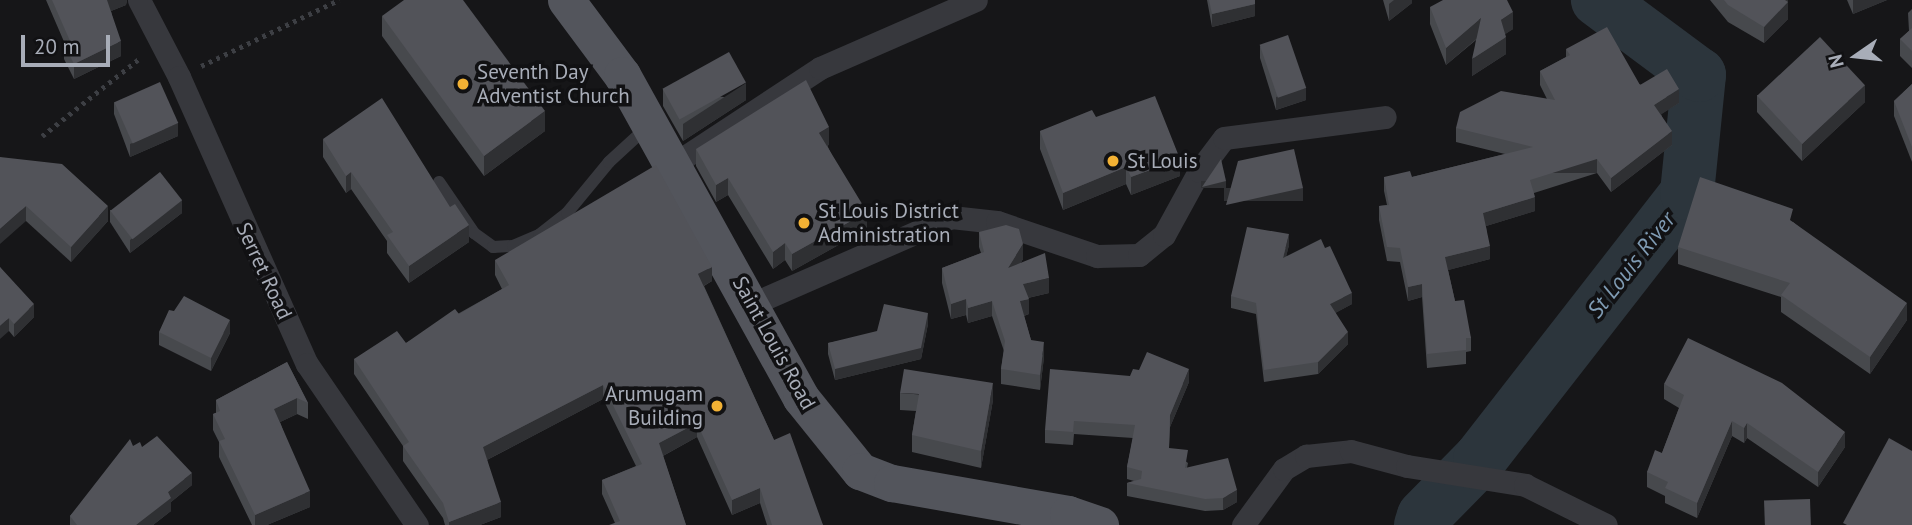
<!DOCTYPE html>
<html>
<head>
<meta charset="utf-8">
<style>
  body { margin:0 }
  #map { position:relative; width:1912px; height:525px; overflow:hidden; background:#161618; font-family:"PT Sans",sans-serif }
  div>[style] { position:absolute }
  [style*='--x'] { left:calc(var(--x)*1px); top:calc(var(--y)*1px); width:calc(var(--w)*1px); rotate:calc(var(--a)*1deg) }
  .river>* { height:54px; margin:-27px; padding:0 27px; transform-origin:27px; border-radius:27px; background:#2c353c }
  .path>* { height:4.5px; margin-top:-2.25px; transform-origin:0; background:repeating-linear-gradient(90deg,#3d3f44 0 3.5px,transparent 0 8.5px) }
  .lane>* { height:12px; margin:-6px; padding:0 6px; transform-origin:6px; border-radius:6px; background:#37383d }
  .street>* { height:23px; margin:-11.5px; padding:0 11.5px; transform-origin:11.5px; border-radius:11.5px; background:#37383d }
  .primary>* { height:37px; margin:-18.5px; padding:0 18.5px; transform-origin:18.5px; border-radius:18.5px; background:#53555c }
  .wall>* { inset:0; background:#47494d }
  .shaded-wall>* { inset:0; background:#2f3033; transform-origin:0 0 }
  .building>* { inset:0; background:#525359; transform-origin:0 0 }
  .dots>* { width:19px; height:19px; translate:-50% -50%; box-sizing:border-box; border:4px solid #111113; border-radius:50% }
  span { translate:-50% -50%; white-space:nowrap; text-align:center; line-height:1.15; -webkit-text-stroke:7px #111113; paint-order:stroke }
  .poi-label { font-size:21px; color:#a8adb8 }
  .left { translate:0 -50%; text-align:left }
  .right { translate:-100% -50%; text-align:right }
  .street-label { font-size:21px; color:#a8adb8 }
  .water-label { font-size:23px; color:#7f9bb3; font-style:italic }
  .north { position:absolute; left:1821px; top:21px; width:70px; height:70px; -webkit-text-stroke:5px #111113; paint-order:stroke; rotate:256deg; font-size:19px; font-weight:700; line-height:28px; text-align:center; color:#a8adb8 }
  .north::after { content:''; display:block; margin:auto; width:24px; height:32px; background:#a8adb8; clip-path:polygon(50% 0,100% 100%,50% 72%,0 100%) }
  .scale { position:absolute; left:21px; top:35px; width:89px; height:32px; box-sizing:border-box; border:4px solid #a8adb8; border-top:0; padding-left:9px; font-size:21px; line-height:24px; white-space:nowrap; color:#a8adb8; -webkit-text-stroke:5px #111113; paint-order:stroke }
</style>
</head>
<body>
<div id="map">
  <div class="river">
    <i style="--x:1421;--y:525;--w:9;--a:-72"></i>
    <i style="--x:1424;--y:516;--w:80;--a:-45.5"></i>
    <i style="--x:1480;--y:459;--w:337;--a:-52.1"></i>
    <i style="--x:1687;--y:193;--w:119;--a:-84.2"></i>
    <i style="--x:1699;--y:75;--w:126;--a:-143.4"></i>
  </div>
  <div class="path">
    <i style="--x:201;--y:66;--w:153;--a:-25.6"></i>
    <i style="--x:42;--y:136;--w:125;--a:-38.5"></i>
  </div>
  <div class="lane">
    <i style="--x:439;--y:182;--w:62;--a:55.5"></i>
    <i style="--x:474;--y:233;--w:24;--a:36"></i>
    <i style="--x:493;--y:247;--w:20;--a:-3"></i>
    <i style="--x:513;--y:246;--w:28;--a:-23"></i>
    <i style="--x:539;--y:235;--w:36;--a:-38"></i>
    <i style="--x:567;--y:213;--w:66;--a:-50.5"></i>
    <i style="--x:609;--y:162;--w:52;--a:-42.6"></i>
  </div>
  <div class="street">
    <i style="--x:139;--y:0;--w:87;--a:62.5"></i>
    <i style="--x:179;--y:77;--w:314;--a:66"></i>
    <i style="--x:307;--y:364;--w:195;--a:55.7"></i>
    <i style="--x:674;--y:164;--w:175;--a:-33.3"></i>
    <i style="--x:820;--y:68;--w:170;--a:-23.6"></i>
    <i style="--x:752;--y:304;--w:217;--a:-23.6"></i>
    <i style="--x:951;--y:217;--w:46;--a:6.2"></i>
    <i style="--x:997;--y:222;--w:106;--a:18.8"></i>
    <i style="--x:1097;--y:256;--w:42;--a:-1.4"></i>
    <i style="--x:1139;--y:255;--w:32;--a:-39"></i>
    <i style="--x:1164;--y:235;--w:73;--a:-61.3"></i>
    <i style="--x:1199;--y:171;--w:41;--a:-52.9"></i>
    <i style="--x:1224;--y:138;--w:162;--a:-7.4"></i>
    <i style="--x:1243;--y:525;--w:69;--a:-53.8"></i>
    <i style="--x:1284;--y:469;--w:26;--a:-31"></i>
    <i style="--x:1306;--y:456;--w:45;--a:-6.3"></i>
    <i style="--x:1351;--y:451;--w:58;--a:15"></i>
    <i style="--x:1407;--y:466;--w:120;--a:9.1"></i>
    <i style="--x:1525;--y:485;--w:90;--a:26.3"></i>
  </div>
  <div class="primary">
    <i style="--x:566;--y:0;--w:94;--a:53.3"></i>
    <i style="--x:622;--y:75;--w:369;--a:61"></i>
    <i style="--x:801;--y:398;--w:94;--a:51.1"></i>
    <i style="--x:860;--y:471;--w:34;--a:21"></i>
    <i style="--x:892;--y:483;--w:179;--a:10"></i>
    <i style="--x:1068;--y:514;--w:34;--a:19"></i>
  </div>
  <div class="wall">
    <i style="clip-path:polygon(46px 0,127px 0,126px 5px,111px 11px,121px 56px,74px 79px,64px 59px,64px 44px,65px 44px)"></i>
    <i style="clip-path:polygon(1207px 0,1255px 0,1255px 16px,1212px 27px)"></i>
    <i style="clip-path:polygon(1383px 0,1412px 0,1412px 3px,1389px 21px)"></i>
    <i style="clip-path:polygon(1710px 0,1788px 0,1788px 19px,1764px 43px,1728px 22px)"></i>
    <i style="clip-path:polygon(1847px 0,1887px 0,1853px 14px)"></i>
    <i style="clip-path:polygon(1430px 7px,1513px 29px,1505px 34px,1506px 54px,1472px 76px,1476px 40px,1446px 65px,1430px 24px)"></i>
    <i style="clip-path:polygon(1912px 9px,1912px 68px,1900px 56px,1900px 39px,1909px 31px,1908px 13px)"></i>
    <i style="clip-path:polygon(382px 16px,545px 131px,484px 176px,382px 36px)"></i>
    <i style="clip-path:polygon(1260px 46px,1306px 100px,1276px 110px,1260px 58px)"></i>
    <i style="clip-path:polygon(1566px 49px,1679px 103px,1661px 114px,1672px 145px,1611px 192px,1597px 173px,1534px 193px,1535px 211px,1486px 226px,1490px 259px,1448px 270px,1455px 301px,1471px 338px,1471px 351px,1466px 352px,1466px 364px,1427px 368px,1422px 297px,1408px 301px,1400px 262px,1387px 261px,1379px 220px,1379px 206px,1387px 205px,1384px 191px,1384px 177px,1412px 177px,1505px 154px,1456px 142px,1456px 128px,1547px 99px,1540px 85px,1540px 71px,1566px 57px)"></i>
    <i style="clip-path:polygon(1912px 84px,1912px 162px,1894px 116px,1894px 101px)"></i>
    <i style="clip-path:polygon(663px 89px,746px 100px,683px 141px,663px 106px)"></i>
    <i style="clip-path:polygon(1757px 95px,1865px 102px,1802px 161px,1757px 112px)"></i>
    <i style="clip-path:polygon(114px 102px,178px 136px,130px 157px,114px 114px)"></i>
    <i style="clip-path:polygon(1096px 117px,1180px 176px,1131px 195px,1126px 184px,1063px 210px,1040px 149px,1040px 131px)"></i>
    <i style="clip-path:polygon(323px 139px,469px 242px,409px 283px,387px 253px,387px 241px,351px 189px,346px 193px,323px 157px)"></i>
    <i style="clip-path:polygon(827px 145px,867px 229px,792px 271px,785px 260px,773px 269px,728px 195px,716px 202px,696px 166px,696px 149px,829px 145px)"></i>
    <i style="clip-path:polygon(0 157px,108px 221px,71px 262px,26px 221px)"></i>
    <i style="clip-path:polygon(110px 210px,182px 213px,130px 253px,110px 222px)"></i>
    <i style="clip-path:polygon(1793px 222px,1907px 320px,1870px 374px,1781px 312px,1781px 297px,1678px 264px,1678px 247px)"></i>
    <i style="clip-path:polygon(979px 232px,1023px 259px,1020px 264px,1049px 293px,1028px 298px,1029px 314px,1024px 316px,1031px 340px,1044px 357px,1040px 390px,1001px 384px,1001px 369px,1004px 351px,992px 316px,968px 323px,966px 315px,951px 319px,942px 283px,942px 268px,981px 253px,979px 247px)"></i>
    <i style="clip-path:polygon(1289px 245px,1286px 256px,1352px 304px,1335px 313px,1348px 344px,1318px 374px,1264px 382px,1256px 314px,1231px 308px,1231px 296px)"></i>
    <i style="clip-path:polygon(495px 260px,712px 281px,704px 286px,774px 440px,823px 525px,767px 525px,760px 503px,732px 515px,697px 437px,663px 456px,686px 525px,615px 523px,602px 494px,602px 480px,636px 466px,603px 399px,487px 460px,501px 517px,480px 525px,445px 525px,443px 518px,403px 461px,403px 446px,354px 374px,354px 359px,406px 343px,502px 289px,495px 275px)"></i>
    <i style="clip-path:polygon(0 267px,34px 317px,14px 337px,9px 331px)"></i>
    <i style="clip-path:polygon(928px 324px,921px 359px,835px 380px,828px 354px,828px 343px)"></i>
    <i style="clip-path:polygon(159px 332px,230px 333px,211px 371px,159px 345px)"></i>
    <i style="clip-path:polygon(287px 362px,308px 403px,308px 419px,297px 414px,280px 422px,310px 507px,267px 525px,252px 525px,219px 457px,219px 442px,213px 430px,213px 414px,216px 413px,216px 400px)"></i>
    <i style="clip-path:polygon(1189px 382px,1170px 427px,1169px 448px,1188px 463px,1187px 468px,1237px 502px,1223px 510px,1205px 511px,1127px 496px,1127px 483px,1134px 481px,1127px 479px,1127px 467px,1133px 438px,1074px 434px,1073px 445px,1045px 443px,1045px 430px)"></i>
    <i style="clip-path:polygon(1664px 384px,1845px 447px,1818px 487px,1747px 438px,1744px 443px,1732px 436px,1697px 518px,1665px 503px,1665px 496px,1647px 487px,1647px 472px,1662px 453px,1679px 408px,1664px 399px)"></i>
    <i style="clip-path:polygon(900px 393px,993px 400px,981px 468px,912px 452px,912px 435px,916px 411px,900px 410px)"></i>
    <i style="clip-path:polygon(133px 446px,142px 447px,192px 485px,171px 502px,171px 511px,153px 525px,70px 525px,70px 516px)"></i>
  </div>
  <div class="shaded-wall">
    <i style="clip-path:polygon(106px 0,127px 0,126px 5px,106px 13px)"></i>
    <i style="clip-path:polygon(1394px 0,1412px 0,1412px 3px,1389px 21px,1389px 4px)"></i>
    <i style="clip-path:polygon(1783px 0,1788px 0,1788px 19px,1764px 43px,1764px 27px)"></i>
    <i style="clip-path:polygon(1853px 0,1887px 0,1853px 14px)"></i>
    <i style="clip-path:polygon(1255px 4px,1255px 16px,1212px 27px,1212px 14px)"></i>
    <i style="clip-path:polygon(1513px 12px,1513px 29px,1501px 37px,1501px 20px)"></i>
    <i style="clip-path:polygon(1481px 18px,1481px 35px,1446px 65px,1446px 48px)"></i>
    <i style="clip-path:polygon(1506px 37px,1506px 54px,1472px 76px,1472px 59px)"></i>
    <i style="clip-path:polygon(121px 41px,121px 56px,74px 79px,74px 64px)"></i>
    <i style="clip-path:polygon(746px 83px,746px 100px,683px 141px,683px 124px)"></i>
    <i style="clip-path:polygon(1865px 85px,1865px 102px,1802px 161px,1802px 144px)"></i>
    <i style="clip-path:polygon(1306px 88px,1306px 100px,1276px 110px,1276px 97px)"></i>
    <i style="clip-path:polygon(1679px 89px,1679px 103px,1654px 119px,1654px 105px)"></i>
    <i style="clip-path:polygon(545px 111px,545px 131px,484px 176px,484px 156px)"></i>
    <i style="clip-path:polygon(178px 123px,178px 136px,130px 157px,130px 144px)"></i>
    <i style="clip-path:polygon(829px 127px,829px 145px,819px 150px,819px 133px)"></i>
    <i style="clip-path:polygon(1672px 131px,1672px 145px,1611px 192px,1611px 178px)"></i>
    <i style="clip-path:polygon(1180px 159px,1180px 176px,1131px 195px,1131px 177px)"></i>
    <i style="left:1597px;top:159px;width:14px;height:70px;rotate:90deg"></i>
    <i style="clip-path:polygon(1126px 167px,1126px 184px,1063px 210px,1063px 193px)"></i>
    <i style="clip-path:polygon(351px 172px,351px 189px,346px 193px,346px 176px)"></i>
    <i style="clip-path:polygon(728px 178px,728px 195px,716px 202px,716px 185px)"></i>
    <i style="left:1226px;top:181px;width:7px;height:25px;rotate:90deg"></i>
    <i style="left:1303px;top:188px;width:13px;height:79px;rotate:90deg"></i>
    <i style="clip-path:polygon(1535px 197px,1535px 211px,1483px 227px,1483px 213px)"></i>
    <i style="clip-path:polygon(182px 200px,182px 213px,130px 253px,130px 240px)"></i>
    <i style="clip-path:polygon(26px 206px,26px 221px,0 244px,0 229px)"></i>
    <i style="clip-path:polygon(108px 206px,108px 221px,71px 262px,71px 247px)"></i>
    <i style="clip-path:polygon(867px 212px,867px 229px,792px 271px,792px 254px)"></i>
    <i style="clip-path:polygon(469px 225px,469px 242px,409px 283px,409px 266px)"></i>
    <i style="clip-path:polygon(1289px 234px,1289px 245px,1283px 270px,1283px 258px)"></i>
    <i style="clip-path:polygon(785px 243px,785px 260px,773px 269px,773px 252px)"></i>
    <i style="clip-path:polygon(1023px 244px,1023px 259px,1008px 284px,1008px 268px)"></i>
    <i style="clip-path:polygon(1490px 246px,1490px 259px,1445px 271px,1445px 257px)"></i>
    <i style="clip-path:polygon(712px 267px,712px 281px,698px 289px,698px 274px)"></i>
    <i style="clip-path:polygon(1049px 278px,1049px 293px,1023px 299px,1023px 284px)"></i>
    <i style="clip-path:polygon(1422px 284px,1422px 297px,1408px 301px,1408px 287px)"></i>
    <i style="clip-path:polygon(1352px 293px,1352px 304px,1330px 316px,1330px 304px)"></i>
    <i style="clip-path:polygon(966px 299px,966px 315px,951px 319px,951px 304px)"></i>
    <i style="clip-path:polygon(1029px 299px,1029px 314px,1020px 317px,1020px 301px)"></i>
    <i style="clip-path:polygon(992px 301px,992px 316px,968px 323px,968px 308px)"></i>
    <i style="clip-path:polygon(1907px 303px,1907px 320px,1870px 374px,1870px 357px)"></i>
    <i style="clip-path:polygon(34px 304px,34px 317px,14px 337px,14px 324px)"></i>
    <i style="clip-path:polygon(928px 313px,928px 324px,921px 359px,835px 380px,835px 369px)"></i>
    <i style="clip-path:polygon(9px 318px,9px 331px,0 339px,0 326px)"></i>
    <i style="clip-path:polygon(230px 320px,230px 333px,211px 371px,211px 358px)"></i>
    <i style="clip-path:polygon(1348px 332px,1348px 344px,1318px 374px,1318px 362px)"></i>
    <i style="clip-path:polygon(1044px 342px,1044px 357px,1040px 390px,1040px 375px)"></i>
    <i style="clip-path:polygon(1189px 369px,1189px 382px,1170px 427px,1170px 415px)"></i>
    <i style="clip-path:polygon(993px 383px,993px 400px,981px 468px,981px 451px)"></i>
    <i style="clip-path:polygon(603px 385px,603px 399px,483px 462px,483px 447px)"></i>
    <i style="clip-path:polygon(297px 398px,297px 414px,274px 425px,274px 409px)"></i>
    <i style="clip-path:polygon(1732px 421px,1732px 436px,1697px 518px,1697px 503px)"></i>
    <i style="clip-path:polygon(697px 423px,697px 437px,659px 458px,659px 443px)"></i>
    <i style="clip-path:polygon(1747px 423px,1747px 438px,1744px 443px,1744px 428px)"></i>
    <i style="clip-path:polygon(1845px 432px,1845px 447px,1818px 487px,1818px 472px)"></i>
    <i style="clip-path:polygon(192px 473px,192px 485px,171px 502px,171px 511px,153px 525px,136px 525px,168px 492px)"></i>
    <i style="clip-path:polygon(760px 488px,760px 503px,732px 515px,732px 500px)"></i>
    <i style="clip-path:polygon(1237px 490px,1237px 502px,1223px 510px,1223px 498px)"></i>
    <i style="clip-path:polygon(310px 491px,310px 507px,267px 525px,255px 525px,255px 515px)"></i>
    <i style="clip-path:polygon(501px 502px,501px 517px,480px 525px,449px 525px,449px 522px)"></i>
  </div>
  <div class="building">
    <i style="clip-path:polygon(52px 0,107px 0,121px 41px,74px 64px,64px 44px,70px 41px)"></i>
    <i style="clip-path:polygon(404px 0,463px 0,545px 111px,484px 156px,382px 16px)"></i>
    <i style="clip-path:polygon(1209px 0,1255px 0,1255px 4px,1212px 14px)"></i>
    <i style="clip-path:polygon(1443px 0,1507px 0,1513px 12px,1501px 20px,1506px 37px,1472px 59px,1481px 18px,1446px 48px,1430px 7px)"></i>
    <i style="clip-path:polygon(1724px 0,1785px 0,1788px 2px,1764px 27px,1728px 5px)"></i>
    <i style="clip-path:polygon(1607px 27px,1640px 85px,1667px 69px,1679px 89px,1654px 105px,1672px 131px,1611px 178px,1597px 159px,1530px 180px,1535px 197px,1483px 213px,1490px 246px,1445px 257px,1455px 301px,1464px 300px,1471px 338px,1466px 338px,1466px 350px,1427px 354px,1422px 284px,1408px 287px,1400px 248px,1387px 247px,1379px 206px,1389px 205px,1384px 177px,1410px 171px,1412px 177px,1533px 147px,1456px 128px,1460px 112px,1501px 91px,1555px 100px,1540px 71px,1570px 55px,1566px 49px)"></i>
    <i style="clip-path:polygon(1912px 28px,1912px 51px,1900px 39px)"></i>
    <i style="left:1288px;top:35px;width:56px;height:30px;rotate:71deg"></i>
    <i style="left:1820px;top:37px;width:66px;height:86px;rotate:47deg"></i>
    <i style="left:729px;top:52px;width:35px;height:76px;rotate:61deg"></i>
    <i style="clip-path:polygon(806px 80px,829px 127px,819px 133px,867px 212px,792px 254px,785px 243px,773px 252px,728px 178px,716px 185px,696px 149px)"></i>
    <i style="left:160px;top:82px;width:45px;height:50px;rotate:66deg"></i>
    <i style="clip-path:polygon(1912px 84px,1912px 147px,1894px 101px)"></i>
    <i style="clip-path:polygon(1155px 96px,1180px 159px,1131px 177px,1126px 167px,1063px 193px,1040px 131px,1092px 110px,1096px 117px)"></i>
    <i style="clip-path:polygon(382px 98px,450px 207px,455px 204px,469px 225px,409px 266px,387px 235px,393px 232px,351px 172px,346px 176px,323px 139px)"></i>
    <i style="clip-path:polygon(1294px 149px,1303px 188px,1226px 205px,1238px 161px)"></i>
    <i style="clip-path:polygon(0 157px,62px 164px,108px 206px,71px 247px,26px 206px,0 229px)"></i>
    <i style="clip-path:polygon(1221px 159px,1226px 181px,1202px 187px)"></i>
    <i style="clip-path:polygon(656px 165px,712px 267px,698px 274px,774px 440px,790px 433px,823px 525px,772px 525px,760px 488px,732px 500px,697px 423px,659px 443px,686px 525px,609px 525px,620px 521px,602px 480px,642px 464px,603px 385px,483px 447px,501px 502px,449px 522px,443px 503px,403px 446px,409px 442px,354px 359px,397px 331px,406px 343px,455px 309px,459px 314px,509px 285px,495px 260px)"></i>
    <i style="left:160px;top:172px;width:36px;height:63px;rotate:52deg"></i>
    <i style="clip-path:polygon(1700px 177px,1793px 209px,1790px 220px,1907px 303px,1870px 357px,1781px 295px,1790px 283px,1678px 247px)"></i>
    <i style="clip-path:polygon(1006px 225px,1019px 229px,1023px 244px,1008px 268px,1045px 253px,1049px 278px,1023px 284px,1029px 299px,1020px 301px,1031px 340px,1044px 342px,1040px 375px,1001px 369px,1005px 341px,992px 301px,968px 308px,966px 299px,951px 304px,942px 268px,984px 252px,979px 232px)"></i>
    <i style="clip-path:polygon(1247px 227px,1289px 234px,1283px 258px,1321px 239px,1325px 248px,1330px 246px,1352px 293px,1330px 304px,1348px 332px,1318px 362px,1264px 370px,1256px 303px,1231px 296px)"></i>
    <i style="clip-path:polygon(0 267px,34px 304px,14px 324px,9px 318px,0 326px)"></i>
    <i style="clip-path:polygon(184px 296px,230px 320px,211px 358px,159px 332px,169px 310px,174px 311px)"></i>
    <i style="clip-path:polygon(884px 304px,928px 313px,921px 348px,835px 369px,828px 343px,877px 331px)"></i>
    <i style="clip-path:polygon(1688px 338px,1782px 383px,1845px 432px,1818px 472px,1747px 423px,1744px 428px,1732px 421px,1697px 503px,1665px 488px,1668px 482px,1647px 472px,1655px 450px,1662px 453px,1684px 395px,1664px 384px)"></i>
    <i style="clip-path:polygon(1147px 352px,1189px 369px,1170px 415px,1169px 448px,1188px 450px,1185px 468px,1228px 458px,1237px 490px,1223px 498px,1205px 499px,1127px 483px,1141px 479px,1142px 471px,1127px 467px,1135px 425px,1074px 421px,1073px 432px,1045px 430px,1050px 369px,1130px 376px,1133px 369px,1139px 370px)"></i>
    <i style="clip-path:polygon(287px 362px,308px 403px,297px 398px,274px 409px,310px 491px,255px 515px,219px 441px,225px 439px,213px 414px,220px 411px,216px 400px)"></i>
    <i style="clip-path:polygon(904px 369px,993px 383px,981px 451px,912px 435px,919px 394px,900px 393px)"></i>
    <i style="clip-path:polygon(157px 436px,192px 473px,168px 492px,171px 498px,136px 525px,77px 525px,70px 516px,130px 439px,133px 446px,140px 442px,142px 447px)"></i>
    <i style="clip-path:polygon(1889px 438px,1912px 451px,1912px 525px,1847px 525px,1843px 523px)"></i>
    <i style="left:1810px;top:499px;width:26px;height:46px;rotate:88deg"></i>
  </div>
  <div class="dots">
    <i style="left:463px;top:84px;background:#f2b134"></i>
    <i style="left:1113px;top:161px;background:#f2b134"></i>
    <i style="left:804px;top:223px;background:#f2b134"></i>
    <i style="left:717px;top:406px;background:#f2b134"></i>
  </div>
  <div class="poi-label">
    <span class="left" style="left:477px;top:84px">Seventh Day<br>Adventist Church</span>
    <span class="left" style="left:1127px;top:161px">St Louis</span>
    <span class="left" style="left:818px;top:223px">St Louis District<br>Administration</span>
    <span class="right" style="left:703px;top:406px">Arumugam<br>Building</span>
  </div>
  <div class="street-label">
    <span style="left:264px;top:271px;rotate:65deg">Serret Road</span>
    <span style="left:774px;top:343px;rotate:61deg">Saint Louis Road</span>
  </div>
  <div class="water-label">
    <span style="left:1631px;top:265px;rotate:-52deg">St Louis River</span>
  </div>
  <div class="north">N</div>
  <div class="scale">20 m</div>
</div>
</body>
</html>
